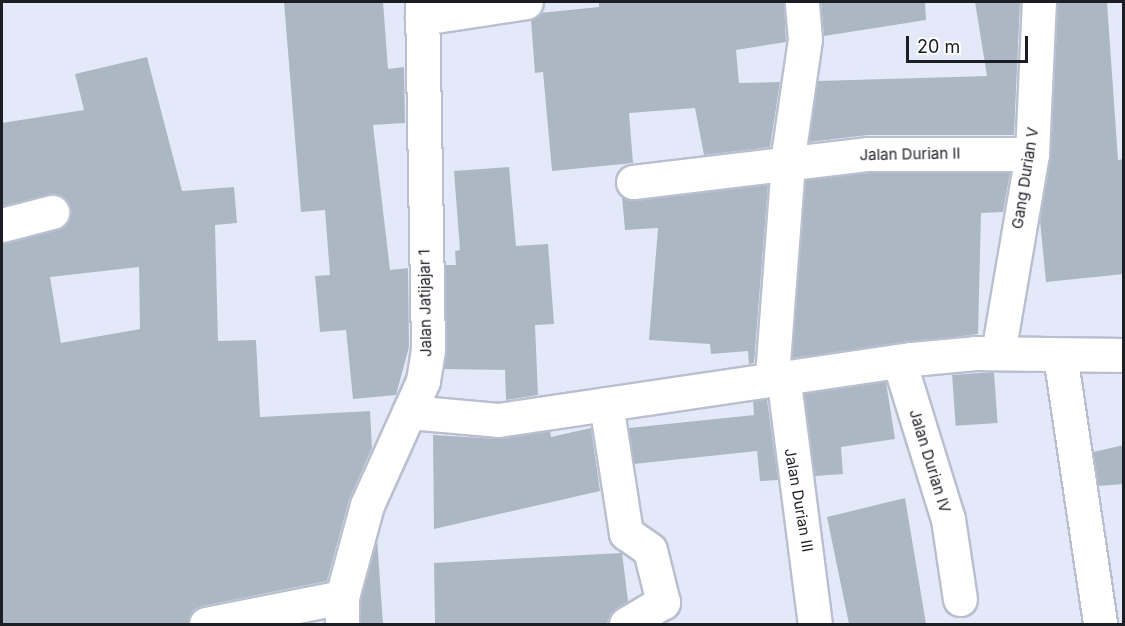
<!DOCTYPE html>
<html>
<head>
<meta charset="utf-8">
<style>
  body { margin:0 }
  #map { position:relative; width:1125px; height:626px; overflow:hidden; background:#e4e9f9; font-family:Inter,sans-serif }
  div>[style] { position:absolute }
  [style*='--x'] { left:calc(var(--x)*1px); top:calc(var(--y)*1px); width:calc(var(--w)*1px); rotate:calc(var(--a)*1deg) }
  .building>* { inset:0; background:#abb8c4; transform-origin:0 0 }
  .roads { filter:drop-shadow(2px 0 #b9bfce) drop-shadow(-2px 0 #b9bfce) drop-shadow(0 2px #b9bfce) drop-shadow(0 -2px #b9bfce) }
  .minor>* { height:33px; margin:-16.5px; padding:0 16.5px; transform-origin:16.5px; border-radius:16.5px; background:#fff }
  .tertiary>* { height:33px; margin:-16.5px; padding:0 16.5px; transform-origin:16.5px; border-radius:16.5px; background:#fff }
  span { translate:-50% -50%; white-space:nowrap; text-align:center; line-height:1.15; -webkit-text-stroke:4.5px #fff; paint-order:stroke }
  .street-label { font-size:15px; color:#1c1e24 }
  .frame { position:absolute; inset:0; border:3px solid #1c1e24; pointer-events:none }
  .scale { position:absolute; left:906px; top:36px; width:122px; height:27px; box-sizing:border-box; border:3px solid #1c1e24; border-top:0; padding-left:8px; font-size:18px; line-height:21px; white-space:nowrap; color:#1c1e24; -webkit-text-stroke:4px #fff; paint-order:stroke }
</style>
</head>
<body>
<div id="map">
  <div class="building">
    <i style="clip-path:polygon(284px 2px,383px 2px,388px 69px,404px 67px,405px 123px,373px 125px,390px 270px,408px 268px,409px 347px,396px 395px,353px 399px,346px 330px,320px 332px,315px 276px,330px 275px,325px 210px,301px 212px)"></i>
    <i style="clip-path:polygon(599px 2px,784px 2px,786px 42px,736px 50px,739px 83px,780px 82px,770px 147px,704px 155px,695px 108px,629px 113px,633px 163px,552px 171px,543px 72px,535px 73px,531px 20px,540px 13px,599px 7px)"></i>
    <i style="clip-path:polygon(821px 2px,925px 2px,926px 20px,824px 36px)"></i>
    <i style="clip-path:polygon(975px 2px,1020px 2px,1014px 135px,868px 135px,809px 142px,818px 81px,987px 76px)"></i>
    <i style="clip-path:polygon(1058px 2px,1107px 2px,1118px 160px,1124px 159px,1124px 274px,1046px 282px,1040px 221px,1051px 155px)"></i>
    <i style="clip-path:polygon(evenodd,147px 57px,182px 191px,234px 187px,237px 223px,215px 225px,218px 341px,256px 340px,260px 417px,370px 411px,372px 448px,349px 500px,327px 581px,202px 606px,193px 610px,188px 624px,2px 624px,2px 243px,57px 230px,66px 225px,70px 208px,56px 194px,2px 206px,2px 123px,84px 110px,75px 74px,147px 57px,139px 267px,140px 329px,61px 343px,50px 277px,139px 267px)"></i>
    <i style="clip-path:polygon(509px 167px,516px 246px,548px 244px,554px 324px,535px 325px,538px 395px,506px 400px,505px 370px,444px 369px,445px 265px,456px 265px,455px 251px,460px 250px,454px 171px)"></i>
    <i style="clip-path:polygon(869px 173px,1010px 173px,1003px 212px,981px 213px,978px 334px,792px 358px,805px 180px)"></i>
    <i style="clip-path:polygon(768px 185px,754px 363px,749px 364px,748px 351px,711px 354px,710px 344px,649px 340px,658px 228px,625px 230px,622px 197px,635px 201px)"></i>
    <i style="left:994px;top:372px;width:51px;height:42px;rotate:86deg"></i>
    <i style="clip-path:polygon(886px 382px,895px 439px,841px 447px,843px 474px,815px 476px,804px 394px)"></i>
    <i style="clip-path:polygon(767px 399px,778px 480px,760px 481px,757px 451px,634px 464px,629px 428px,754px 415px,753px 401px)"></i>
    <i style="clip-path:polygon(591px 428px,600px 491px,434px 529px,433px 435px,500px 439px,550px 431px,551px 437px)"></i>
    <i style="clip-path:polygon(1124px 445px,1124px 484px,1098px 486px,1093px 452px)"></i>
    <i style="clip-path:polygon(905px 498px,926px 624px,849px 624px,827px 517px)"></i>
    <i style="clip-path:polygon(377px 538px,383px 624px,361px 624px,361px 600px)"></i>
    <i style="clip-path:polygon(622px 553px,628px 601px,610px 614px,607px 624px,435px 624px,434px 563px)"></i>
  </div>
  <div class="roads">
    <div class="minor">
      <i style="--x:422;--y:18;--w:105;--a:-8.7"></i>
      <i style="--x:633;--y:182;--w:237;--a:-6.8"></i>
      <i style="--x:868;--y:154;--w:164;--a:0"></i>
      <i style="--x:2;--y:225;--w:52;--a:-14.6"></i>
      <i style="--x:998;--y:353;--w:202;--a:-80.3"></i>
      <i style="--x:1032;--y:154;--w:152;--a:-87.4"></i>
      <i style="--x:1060;--y:355;--w:272;--a:81.5"></i>
      <i style="--x:899;--y:361;--w:165;--a:72.8"></i>
      <i style="--x:948;--y:519;--w:81;--a:81.5"></i>
      <i style="--x:783;--y:375;--w:251;--a:82.7"></i>
      <i style="--x:772;--y:376;--w:228;--a:-85.7"></i>
      <i style="--x:789;--y:149;--w:111;--a:-81.7"></i>
      <i style="--x:805;--y:39;--w:37;--a:-95"></i>
      <i style="--x:606;--y:404;--w:131;--a:81.2"></i>
      <i style="--x:626;--y:533;--w:29;--a:35"></i>
      <i style="--x:650;--y:550;--w:54;--a:76"></i>
      <i style="--x:663;--y:602;--w:43;--a:149.3"></i>
      <i style="--x:409;--y:412;--w:89;--a:5.1"></i>
      <i style="--x:498;--y:420;--w:418;--a:-8.4"></i>
      <i style="--x:912;--y:359;--w:63;--a:-5.4"></i>
      <i style="--x:975;--y:353;--w:149;--a:0.8"></i>
      <i style="--x:206;--y:624;--w:139;--a:-11.2"></i>
    </div>
    <div class="tertiary">
      <i style="--x:342;--y:624;--w:27;--a:-90"></i>
      <i style="--x:342;--y:597;--w:95;--a:-74.8"></i>
      <i style="--x:367;--y:505;--w:136;--a:-65.7"></i>
      <i style="--x:423;--y:381;--w:33;--a:-81"></i>
      <i style="--x:428;--y:348;--w:346;--a:-91"></i>
    </div>
  </div>
  <div class="street-label">
    <span style="left:910px;top:154px;rotate:-1deg">Jalan Durian II</span>
    <span style="left:1025px;top:178px;rotate:-81deg">Gang Durian V</span>
    <span style="left:425px;top:303px;rotate:-91deg">Jalan Jatijajar 1</span>
    <span style="left:930px;top:461px;rotate:73deg">Jalan Durian IV</span>
    <span style="left:799px;top:500px;rotate:80deg">Jalan Durian III</span>
  </div>
  <div class="frame"></div>
  <div class="scale">20 m</div>
</div>
</body>
</html>
